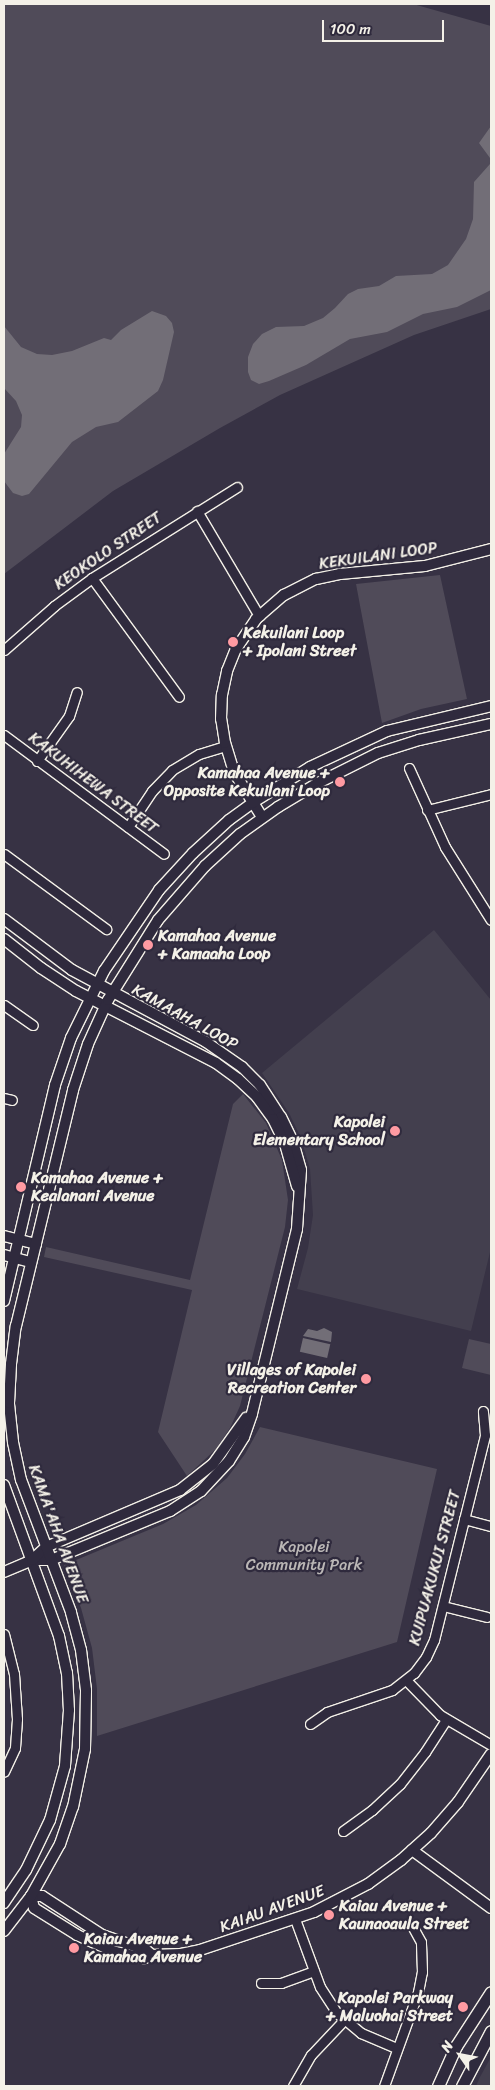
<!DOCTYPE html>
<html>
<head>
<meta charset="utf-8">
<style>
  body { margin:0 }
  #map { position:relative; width:495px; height:2090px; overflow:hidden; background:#373244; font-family:Sriracha,sans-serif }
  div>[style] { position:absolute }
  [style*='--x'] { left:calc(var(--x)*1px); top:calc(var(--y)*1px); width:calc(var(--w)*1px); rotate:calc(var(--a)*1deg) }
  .built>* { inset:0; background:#433f4e }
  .green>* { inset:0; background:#504b59 }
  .water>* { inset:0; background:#726e77; transform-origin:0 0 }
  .roads { filter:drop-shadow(1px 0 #f4f1e8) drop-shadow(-1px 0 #f4f1e8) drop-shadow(0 1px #f4f1e8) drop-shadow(0 -1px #f4f1e8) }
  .minor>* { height:9px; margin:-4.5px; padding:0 4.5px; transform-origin:4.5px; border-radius:4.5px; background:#2f2a3d }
  .tertiary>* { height:10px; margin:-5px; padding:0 5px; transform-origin:5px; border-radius:5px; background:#2f2a3d }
  .secondary>* { height:11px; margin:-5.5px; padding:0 5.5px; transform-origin:5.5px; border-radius:5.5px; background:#2f2a3d }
  .dots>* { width:14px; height:14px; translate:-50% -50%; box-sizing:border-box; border:2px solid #2f2a3d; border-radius:50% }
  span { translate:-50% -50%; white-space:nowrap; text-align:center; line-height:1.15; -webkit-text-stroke:4.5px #2f2a3d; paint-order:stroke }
  .street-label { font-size:16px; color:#f4f1e8 }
  .poi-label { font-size:16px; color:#f4f1e8; font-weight:700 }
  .left { translate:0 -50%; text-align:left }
  .right { translate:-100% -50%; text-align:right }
  .park-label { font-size:16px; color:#bbb7b6 }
  .frame { position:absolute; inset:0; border:5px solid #f4f1e8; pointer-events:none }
  .north { position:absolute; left:435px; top:2030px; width:50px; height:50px; -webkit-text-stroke:4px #2f2a3d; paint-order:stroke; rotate:303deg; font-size:14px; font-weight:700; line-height:20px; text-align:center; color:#f4f1e8 }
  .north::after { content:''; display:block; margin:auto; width:18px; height:22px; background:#f4f1e8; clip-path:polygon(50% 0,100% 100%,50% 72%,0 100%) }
  .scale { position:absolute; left:322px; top:20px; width:122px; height:22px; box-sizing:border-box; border:2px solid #f4f1e8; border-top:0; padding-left:6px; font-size:15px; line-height:18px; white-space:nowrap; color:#f4f1e8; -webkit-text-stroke:4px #2f2a3d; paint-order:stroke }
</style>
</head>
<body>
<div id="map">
  <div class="built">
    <i style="clip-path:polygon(434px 930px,491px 1000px,491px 1248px,471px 1331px,297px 1289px,308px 1248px,313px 1215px,310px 1169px,301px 1138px,289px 1113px,262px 1073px)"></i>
    <i style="clip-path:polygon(491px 2057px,491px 2086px,476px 2086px,480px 2077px)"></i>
  </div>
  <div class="green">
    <i style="clip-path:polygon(4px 4px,413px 4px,491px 26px,491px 309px,414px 335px,280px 395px,220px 428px,113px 491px,4px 574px)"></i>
    <i style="clip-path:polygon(440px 575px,467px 699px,421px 709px,382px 723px,356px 584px)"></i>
    <i style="clip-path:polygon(243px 1094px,266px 1123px,282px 1160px,288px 1200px,285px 1227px,240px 1406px,230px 1428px,216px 1449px,187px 1476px,158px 1432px,192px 1290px,44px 1257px,46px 1247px,190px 1280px,233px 1104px)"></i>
    <i style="clip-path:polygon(469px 1339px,491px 1344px,491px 1375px,462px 1368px)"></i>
    <i style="clip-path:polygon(260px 1427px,437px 1469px,397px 1642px,97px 1736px,97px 1689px,92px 1648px,81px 1608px,64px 1565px,163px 1524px,196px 1505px,227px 1478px,245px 1454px)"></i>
  </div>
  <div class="water">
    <i style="clip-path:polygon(491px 126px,491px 290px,457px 307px,423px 314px,387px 332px,350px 339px,306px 365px,269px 381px,259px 384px,251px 380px,248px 372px,248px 357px,253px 344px,262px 334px,276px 327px,304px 326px,323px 318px,335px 308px,348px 294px,358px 289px,379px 286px,396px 276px,432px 274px,448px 265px,466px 239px,473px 219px,474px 182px,490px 164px,490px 158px,479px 143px)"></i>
    <i style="clip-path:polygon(152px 311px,166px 316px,172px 323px,174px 332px,163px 380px,158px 391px,118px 422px,96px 427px,72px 442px,29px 494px,22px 496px,13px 493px,4px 481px,4px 454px,21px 427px,22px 415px,16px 401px,4px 388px,4px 326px,21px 347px,37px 354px,52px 355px,72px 351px,104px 338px,111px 340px,121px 330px)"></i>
    <i style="clip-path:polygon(324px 1328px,332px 1332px,331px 1342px,303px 1336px,308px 1329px,317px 1331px)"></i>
    <i style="left:303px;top:1338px;width:28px;height:14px;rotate:13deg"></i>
  </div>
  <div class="roads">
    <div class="minor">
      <i style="--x:197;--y:511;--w:122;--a:59.4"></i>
      <i style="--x:92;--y:578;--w:147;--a:53.8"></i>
      <i style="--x:4;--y:650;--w:67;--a:-41.3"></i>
      <i style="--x:54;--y:606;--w:47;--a:-36.4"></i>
      <i style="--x:92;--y:578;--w:171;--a:-32.1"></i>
      <i style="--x:4;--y:735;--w:199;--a:36.6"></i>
      <i style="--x:37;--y:761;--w:55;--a:-54.6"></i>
      <i style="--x:69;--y:716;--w:25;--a:-72"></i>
      <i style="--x:409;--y:768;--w:87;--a:65.5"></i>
      <i style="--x:445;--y:847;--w:86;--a:57.8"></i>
      <i style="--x:427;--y:810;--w:66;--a:-14"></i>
      <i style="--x:128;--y:827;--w:43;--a:-56.3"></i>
      <i style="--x:152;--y:791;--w:29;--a:-46"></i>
      <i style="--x:172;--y:770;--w:31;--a:-31"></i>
      <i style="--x:199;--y:754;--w:27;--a:-17"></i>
      <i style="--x:4;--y:854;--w:127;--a:36.3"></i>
      <i style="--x:4;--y:1005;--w:35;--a:35"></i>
      <i style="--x:4;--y:1098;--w:8;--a:14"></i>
      <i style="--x:464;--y:1519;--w:28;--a:15"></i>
      <i style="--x:443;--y:1606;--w:45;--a:14"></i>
      <i style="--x:4;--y:1634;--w:41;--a:76"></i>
      <i style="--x:14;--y:1674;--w:45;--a:86.2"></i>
      <i style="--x:17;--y:1719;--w:29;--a:94"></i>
      <i style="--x:15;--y:1748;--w:26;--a:115"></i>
      <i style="--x:406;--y:1680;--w:49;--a:45.8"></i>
      <i style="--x:440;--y:1715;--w:59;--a:30.5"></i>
      <i style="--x:310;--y:1724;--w:21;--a:-35"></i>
      <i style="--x:327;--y:1712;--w:69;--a:-18.7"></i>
      <i style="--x:392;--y:1690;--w:28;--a:-38"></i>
      <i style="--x:414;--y:1673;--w:20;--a:-53"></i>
      <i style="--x:426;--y:1657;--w:19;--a:-65"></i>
      <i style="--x:434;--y:1640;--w:211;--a:-76"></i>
      <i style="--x:485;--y:1435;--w:24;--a:-95"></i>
      <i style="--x:343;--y:1831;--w:36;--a:-36"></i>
      <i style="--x:372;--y:1810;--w:38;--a:-43"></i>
      <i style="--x:400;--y:1784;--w:41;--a:-52"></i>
      <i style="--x:425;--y:1752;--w:38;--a:-57"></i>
      <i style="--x:295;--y:1919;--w:72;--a:69.8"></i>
      <i style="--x:320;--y:1987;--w:30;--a:57"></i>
      <i style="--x:336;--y:2012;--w:33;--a:40"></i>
      <i style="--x:361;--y:2033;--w:39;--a:23"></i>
      <i style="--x:261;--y:1983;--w:20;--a:0"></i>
      <i style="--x:281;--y:1983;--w:35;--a:-20"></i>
      <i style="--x:293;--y:2086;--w:36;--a:-60"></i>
      <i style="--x:311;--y:2055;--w:48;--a:-46.7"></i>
      <i style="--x:384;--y:2086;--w:100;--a:-70.1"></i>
      <i style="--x:418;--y:1992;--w:20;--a:-79"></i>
      <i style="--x:422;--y:1972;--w:30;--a:-92"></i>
      <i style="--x:421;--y:1942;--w:21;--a:-119"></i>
    </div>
    <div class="tertiary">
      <i style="--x:262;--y:817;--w:53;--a:-121.9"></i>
      <i style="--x:234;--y:772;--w:30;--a:-107"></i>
      <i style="--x:225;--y:743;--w:24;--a:-99"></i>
      <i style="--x:221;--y:719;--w:24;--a:-88"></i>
      <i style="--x:222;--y:695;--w:25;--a:-78"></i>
      <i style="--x:227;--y:671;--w:24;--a:-68"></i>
      <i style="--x:236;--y:649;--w:36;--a:-56"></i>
      <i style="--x:256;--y:619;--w:37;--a:-41"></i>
      <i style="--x:284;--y:595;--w:36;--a:-27"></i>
      <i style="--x:316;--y:579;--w:25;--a:-12"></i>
      <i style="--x:340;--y:574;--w:85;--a:-5.4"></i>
      <i style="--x:425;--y:566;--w:68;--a:-14.4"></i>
      <i style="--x:4;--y:919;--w:85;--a:36.9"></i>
      <i style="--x:72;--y:970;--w:152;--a:28.2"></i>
      <i style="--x:206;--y:1042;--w:44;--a:34.8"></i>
      <i style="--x:242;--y:1067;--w:25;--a:45"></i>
      <i style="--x:260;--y:1085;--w:38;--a:57"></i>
      <i style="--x:281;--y:1117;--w:28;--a:64"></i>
      <i style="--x:293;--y:1142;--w:29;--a:74"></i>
      <i style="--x:301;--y:1170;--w:59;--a:93.9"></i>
      <i style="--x:297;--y:1229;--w:190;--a:103.7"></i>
      <i style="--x:252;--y:1414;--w:24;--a:109"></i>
      <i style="--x:244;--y:1437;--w:28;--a:122"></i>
      <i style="--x:229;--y:1461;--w:41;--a:133"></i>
      <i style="--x:201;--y:1491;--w:37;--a:147"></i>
      <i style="--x:170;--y:1511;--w:129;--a:157.6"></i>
      <i style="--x:51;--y:1560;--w:19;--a:180"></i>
      <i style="--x:4;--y:939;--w:47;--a:38.1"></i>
      <i style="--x:41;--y:968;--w:42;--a:33.3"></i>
      <i style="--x:76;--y:991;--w:157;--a:27.2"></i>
      <i style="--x:216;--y:1063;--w:27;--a:36"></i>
      <i style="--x:238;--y:1079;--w:26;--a:43"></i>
      <i style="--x:257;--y:1097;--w:27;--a:54"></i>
      <i style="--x:273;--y:1119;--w:28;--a:64"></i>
      <i style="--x:285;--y:1144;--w:44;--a:74.1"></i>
      <i style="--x:4;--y:1236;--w:33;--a:14"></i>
      <i style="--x:4;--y:1255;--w:28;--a:15"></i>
      <i style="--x:4;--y:1301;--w:222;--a:-76.7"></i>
      <i style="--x:55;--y:1085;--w:50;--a:-71.2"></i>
      <i style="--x:71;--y:1038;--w:75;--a:-63.8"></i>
      <i style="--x:104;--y:971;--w:98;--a:-55.8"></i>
      <i style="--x:159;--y:890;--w:50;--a:-47.4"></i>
      <i style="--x:193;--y:853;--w:49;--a:-42.5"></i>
      <i style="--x:229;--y:820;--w:29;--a:-36"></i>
      <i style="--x:252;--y:803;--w:68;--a:-31.8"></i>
      <i style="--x:310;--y:767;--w:85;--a:-25.1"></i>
      <i style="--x:387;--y:731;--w:107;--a:-13.5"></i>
      <i style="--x:4;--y:1485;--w:161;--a:70"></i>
      <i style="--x:59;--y:1636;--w:38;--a:78"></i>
      <i style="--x:67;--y:1673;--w:37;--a:87"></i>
      <i style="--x:69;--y:1710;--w:56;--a:94.1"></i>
      <i style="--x:65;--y:1766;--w:56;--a:105.5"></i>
      <i style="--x:50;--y:1820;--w:55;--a:115.6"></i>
      <i style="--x:26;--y:1870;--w:40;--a:124"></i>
      <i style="--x:4;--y:1572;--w:30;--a:-23"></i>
      <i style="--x:32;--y:1560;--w:19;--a:-43"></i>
      <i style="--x:46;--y:1547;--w:146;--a:-23"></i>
      <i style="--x:180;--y:1490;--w:42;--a:-38.2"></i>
      <i style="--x:213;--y:1464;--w:57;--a:-54.3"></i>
      <i style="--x:412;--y:1850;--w:98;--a:36.3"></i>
      <i style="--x:31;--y:1896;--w:12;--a:76"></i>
      <i style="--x:34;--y:1908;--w:51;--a:32.1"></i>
      <i style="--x:77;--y:1935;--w:42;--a:24.1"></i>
      <i style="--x:115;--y:1952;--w:30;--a:12"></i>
      <i style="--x:144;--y:1958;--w:9;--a:-21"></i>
      <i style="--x:152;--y:1955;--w:29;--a:-2"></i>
      <i style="--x:181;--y:1954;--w:19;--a:-12"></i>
      <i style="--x:200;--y:1950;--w:120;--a:-18.4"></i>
      <i style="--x:314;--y:1912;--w:61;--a:-27.4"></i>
      <i style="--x:368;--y:1884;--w:41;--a:-36"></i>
      <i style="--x:401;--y:1860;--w:40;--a:-42"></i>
      <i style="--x:431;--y:1833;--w:41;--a:-48.9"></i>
      <i style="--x:458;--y:1802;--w:58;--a:-55.5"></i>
      <i style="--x:31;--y:1896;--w:11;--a:0"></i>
      <i style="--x:42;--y:1896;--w:72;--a:33"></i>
      <i style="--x:102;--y:1935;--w:46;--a:18.8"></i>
      <i style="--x:146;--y:1950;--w:8;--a:40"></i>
      <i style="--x:4;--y:1931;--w:44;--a:-52.4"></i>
      <i style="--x:31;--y:1896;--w:60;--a:-60.9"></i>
      <i style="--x:60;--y:1844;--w:39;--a:-71"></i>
      <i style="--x:73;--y:1807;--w:59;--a:-78.3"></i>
      <i style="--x:85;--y:1749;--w:59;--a:-89"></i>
      <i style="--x:86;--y:1690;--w:40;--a:-97.1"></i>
      <i style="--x:81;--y:1650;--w:39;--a:-105"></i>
      <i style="--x:71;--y:1612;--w:141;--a:-110.7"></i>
      <i style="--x:21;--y:1480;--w:39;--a:-102"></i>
      <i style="--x:13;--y:1442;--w:39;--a:-96"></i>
      <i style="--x:9;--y:1403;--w:39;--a:-87"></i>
      <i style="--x:11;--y:1364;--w:38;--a:-83"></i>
      <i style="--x:16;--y:1326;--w:243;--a:-76.4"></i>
      <i style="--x:73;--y:1090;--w:48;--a:-71.9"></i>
      <i style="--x:88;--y:1044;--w:48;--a:-65.6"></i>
      <i style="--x:108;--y:1000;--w:94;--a:-58"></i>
      <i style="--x:158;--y:920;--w:72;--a:-49"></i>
      <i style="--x:205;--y:866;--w:47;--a:-42.4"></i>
      <i style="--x:240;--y:834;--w:47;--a:-35.4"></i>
      <i style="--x:278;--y:807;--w:47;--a:-31"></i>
      <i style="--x:318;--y:783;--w:67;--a:-26.6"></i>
      <i style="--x:378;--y:753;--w:43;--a:-17.6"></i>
      <i style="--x:419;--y:740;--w:74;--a:-12.5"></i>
    </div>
    <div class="secondary">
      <i style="--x:438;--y:2086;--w:44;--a:-65.8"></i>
      <i style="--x:456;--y:2046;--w:64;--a:-57.1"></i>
      <i style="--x:462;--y:2086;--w:62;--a:-62.2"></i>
    </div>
  </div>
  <div class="dots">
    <i style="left:233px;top:642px;background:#ff9aa2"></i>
    <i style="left:340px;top:782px;background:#ff9aa2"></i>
    <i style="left:148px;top:945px;background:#ff9aa2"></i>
    <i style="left:395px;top:1131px;background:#ff9aa2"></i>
    <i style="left:21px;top:1187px;background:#ff9aa2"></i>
    <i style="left:366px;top:1379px;background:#ff9aa2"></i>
    <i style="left:329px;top:1915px;background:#ff9aa2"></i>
    <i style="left:74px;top:1948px;background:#ff9aa2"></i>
    <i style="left:463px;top:2007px;background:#ff9aa2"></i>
  </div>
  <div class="street-label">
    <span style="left:108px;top:551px;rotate:-34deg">KEOKOLO STREET</span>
    <span style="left:378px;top:556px;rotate:-8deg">KEKUILANI LOOP</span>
    <span style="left:93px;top:783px;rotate:37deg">KAKUHIHEWA STREET</span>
    <span style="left:185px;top:1017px;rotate:29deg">KAMAAHA LOOP</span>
    <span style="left:58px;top:1534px;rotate:70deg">KAMA'AHA AVENUE</span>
    <span style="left:435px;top:1568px;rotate:-75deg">KUIPUAKUKUI STREET</span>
    <span style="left:272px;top:1909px;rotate:-20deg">KAIAU AVENUE</span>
  </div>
  <div class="poi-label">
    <span class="left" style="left:243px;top:642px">Kekuilani Loop<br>+ Ipolani Street</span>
    <span class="right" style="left:330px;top:782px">Kamahaa Avenue +<br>Opposite Kekuilani Loop</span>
    <span class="left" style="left:158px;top:945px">Kamahaa Avenue<br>+ Kamaaha Loop</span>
    <span class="right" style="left:385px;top:1131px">Kapolei<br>Elementary School</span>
    <span class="left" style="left:31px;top:1187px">Kamahaa Avenue +<br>Kealanani Avenue</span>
    <span class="right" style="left:356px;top:1379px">Villages of Kapolei<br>Recreation Center</span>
    <span class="left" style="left:339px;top:1915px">Kaiau Avenue +<br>Kaunaoaula Street</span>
    <span class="left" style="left:84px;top:1948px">Kaiau Avenue +<br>Kamahaa Avenue</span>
    <span class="right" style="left:453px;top:2007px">Kapolei Parkway<br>+ Maluohai Street</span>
  </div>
  <div class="park-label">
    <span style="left:304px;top:1556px">Kapolei<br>Community Park</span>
  </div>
  <div class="frame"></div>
  <div class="north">N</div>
  <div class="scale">100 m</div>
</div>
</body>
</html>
